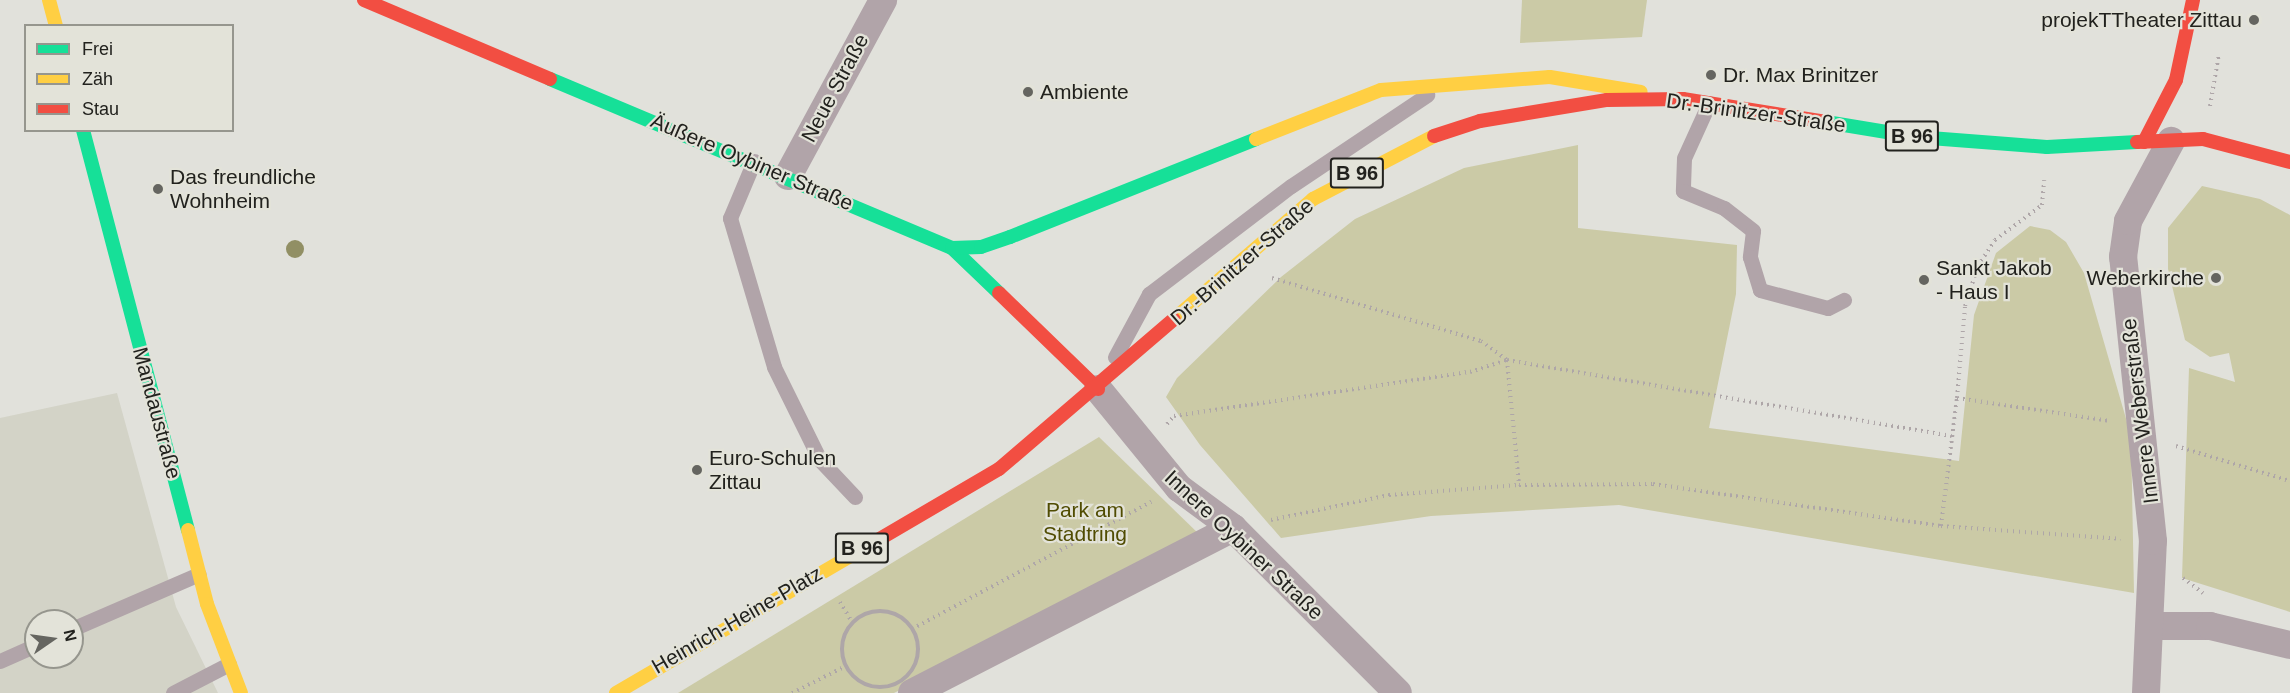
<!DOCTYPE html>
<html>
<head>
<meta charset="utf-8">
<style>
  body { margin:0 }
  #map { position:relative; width:2290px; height:693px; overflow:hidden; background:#e1e1db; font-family:Helvetica,sans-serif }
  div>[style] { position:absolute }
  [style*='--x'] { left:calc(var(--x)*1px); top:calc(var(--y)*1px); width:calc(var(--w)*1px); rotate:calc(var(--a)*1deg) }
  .built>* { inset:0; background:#d3d3c7 }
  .green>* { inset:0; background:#cbcaa6 }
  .path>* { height:4px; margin-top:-2px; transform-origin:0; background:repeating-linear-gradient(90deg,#aea6a8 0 1.5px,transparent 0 6px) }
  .path>.ring { margin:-2px; padding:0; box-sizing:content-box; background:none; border:4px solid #aea6a8; border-radius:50% }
  .lane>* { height:15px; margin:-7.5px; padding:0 7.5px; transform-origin:7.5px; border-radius:7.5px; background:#b1a4a9 }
  .street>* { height:28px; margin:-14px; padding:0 14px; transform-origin:14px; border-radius:14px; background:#b1a4a9 }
  .fast>* { height:14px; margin:-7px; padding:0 7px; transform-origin:7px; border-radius:7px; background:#16e098 }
  .slow>* { height:14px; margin:-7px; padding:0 7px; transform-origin:7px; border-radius:7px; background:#ffcf43 }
  .jam>* { height:14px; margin:-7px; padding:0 7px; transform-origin:7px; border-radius:7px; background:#f24e42 }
  .trees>* { width:18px; height:18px; margin:-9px; border-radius:50%; background:#918f64 }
  .dots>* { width:16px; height:16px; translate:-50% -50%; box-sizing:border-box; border:3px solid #e3e3d9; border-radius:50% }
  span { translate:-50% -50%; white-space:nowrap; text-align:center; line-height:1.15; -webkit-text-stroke:4.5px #e3e3d9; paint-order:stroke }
  .shield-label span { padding:2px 4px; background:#e3e3d9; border:2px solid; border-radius:4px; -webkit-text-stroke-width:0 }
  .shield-label { font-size:20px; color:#22221e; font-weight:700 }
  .poi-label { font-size:21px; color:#22221e }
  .right { translate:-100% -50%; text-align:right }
  .left { translate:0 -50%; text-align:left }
  .street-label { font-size:21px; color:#22221e }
  .park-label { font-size:21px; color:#504c02 }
  .legend { position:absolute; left:24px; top:24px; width:210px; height:108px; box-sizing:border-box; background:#e3e3d9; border:2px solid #96968e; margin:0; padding:8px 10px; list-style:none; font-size:18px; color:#22221e }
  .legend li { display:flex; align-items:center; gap:12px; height:30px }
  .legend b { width:30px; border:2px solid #96968e }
  .north { position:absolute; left:24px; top:609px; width:60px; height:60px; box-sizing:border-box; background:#e3e3d9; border:2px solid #96968e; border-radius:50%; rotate:77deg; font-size:16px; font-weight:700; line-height:24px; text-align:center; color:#22221e }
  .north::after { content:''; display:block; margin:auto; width:21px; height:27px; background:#656560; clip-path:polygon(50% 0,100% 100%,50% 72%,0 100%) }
</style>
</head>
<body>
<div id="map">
  <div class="built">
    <i style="clip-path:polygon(evenodd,117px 393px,176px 607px,218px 693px,0 693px,0 418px,117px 393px,36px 621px,72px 621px,72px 657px,36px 657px,36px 621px)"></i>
  </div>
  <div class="green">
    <i style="clip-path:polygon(1522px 0,1647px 0,1642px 37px,1520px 43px)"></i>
    <i style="clip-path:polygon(1578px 145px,1578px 228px,1737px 245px,1736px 294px,1709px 428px,1959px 461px,1974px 315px,1996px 253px,2030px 226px,2050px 230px,2066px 242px,2084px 273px,2131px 436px,2134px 593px,1619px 505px,1431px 516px,1281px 538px,1200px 445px,1166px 397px,1177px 378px,1281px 277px,1355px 219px,1464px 168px)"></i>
    <i style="clip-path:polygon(2202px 186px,2260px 199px,2290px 215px,2290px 612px,2182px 578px,2189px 368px,2235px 382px,2229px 353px,2210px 357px,2185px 340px,2168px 269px,2168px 228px)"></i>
    <i style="clip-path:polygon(1099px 437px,1202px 537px,894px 693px,678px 693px)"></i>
  </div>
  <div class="path">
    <i style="--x:2210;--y:106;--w:53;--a:-80.2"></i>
    <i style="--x:1272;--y:278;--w:218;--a:16.8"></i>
    <i style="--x:1481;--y:341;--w:32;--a:36"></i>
    <i style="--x:1507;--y:360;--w:451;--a:9.7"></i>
    <i style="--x:1957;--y:398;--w:92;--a:-85"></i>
    <i style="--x:1965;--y:306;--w:42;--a:-72"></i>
    <i style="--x:1978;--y:266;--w:31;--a:-57"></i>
    <i style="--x:1995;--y:240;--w:59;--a:-36.7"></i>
    <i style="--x:2042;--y:205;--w:25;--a:-85"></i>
    <i style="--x:1167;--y:424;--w:11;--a:-49"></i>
    <i style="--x:1174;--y:416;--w:299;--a:-8.5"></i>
    <i style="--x:1470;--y:372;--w:39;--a:-18"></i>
    <i style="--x:1507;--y:360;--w:126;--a:84.5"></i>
    <i style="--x:2176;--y:446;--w:119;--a:17.1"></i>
    <i style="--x:1271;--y:520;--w:121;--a:-12"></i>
    <i style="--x:1389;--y:495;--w:130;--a:-4.4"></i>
    <i style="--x:1519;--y:485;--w:134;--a:-0.4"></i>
    <i style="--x:1653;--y:484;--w:291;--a:8.3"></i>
    <i style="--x:1941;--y:526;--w:180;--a:4.1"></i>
    <i style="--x:1941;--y:526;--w:129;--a:-82.9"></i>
    <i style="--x:1957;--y:398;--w:155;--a:8.5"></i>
    <i style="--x:2183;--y:578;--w:25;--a:37"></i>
    <i style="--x:840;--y:602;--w:23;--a:59"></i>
    <i class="ring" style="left:842px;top:611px;width:72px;height:72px"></i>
    <i style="--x:912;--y:629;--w:271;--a:-28"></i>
    <i style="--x:792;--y:693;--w:60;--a:-26.6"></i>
  </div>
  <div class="lane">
    <i style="--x:1709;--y:103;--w:60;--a:114.4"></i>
    <i style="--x:1684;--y:158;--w:33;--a:92"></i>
    <i style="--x:1683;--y:191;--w:44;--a:22.5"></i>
    <i style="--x:1724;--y:208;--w:37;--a:38"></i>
    <i style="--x:1753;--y:231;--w:26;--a:97"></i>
    <i style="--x:1750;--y:257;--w:34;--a:73"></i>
    <i style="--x:1760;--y:290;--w:70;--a:14.8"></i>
    <i style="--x:1828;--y:308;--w:18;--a:-27"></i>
    <i style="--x:754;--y:161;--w:62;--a:112.8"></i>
    <i style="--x:730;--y:218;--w:155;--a:73.5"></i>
    <i style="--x:774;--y:367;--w:104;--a:63.7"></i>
    <i style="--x:820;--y:460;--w:51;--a:46.6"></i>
    <i style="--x:1115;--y:357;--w:72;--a:-61.6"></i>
    <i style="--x:1149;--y:294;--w:178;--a:-37.3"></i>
    <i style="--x:1291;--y:186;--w:164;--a:-33.8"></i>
    <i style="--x:72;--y:629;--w:138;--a:-23.4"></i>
    <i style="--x:0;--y:661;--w:39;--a:-24"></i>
    <i style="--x:173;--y:693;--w:63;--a:-27.4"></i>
  </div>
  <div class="street">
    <i style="--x:788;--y:176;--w:200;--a:-61.6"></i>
    <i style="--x:1098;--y:389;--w:128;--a:50.7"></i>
    <i style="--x:1179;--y:488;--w:67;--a:36.5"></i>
    <i style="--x:1233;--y:528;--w:233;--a:45"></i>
    <i style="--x:2153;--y:626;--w:57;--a:0"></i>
    <i style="--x:2210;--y:626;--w:82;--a:13.4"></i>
    <i style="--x:912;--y:693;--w:361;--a:-27.2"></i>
    <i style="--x:2146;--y:693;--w:152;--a:-87.4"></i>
    <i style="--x:2153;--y:541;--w:286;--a:-96"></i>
    <i style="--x:2123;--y:257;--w:36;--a:-82"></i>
    <i style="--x:2128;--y:221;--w:91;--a:-61.7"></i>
  </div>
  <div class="fast">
    <i style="--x:550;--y:79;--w:436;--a:22.8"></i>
    <i style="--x:952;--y:248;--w:65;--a:43.8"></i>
    <i style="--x:1826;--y:122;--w:92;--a:9.4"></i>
    <i style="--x:1917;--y:137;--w:130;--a:4.4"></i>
    <i style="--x:2047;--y:147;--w:90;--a:-3.2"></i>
    <i style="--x:83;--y:130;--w:414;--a:75.3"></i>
    <i style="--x:952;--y:248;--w:29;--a:-2"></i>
    <i style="--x:981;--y:247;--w:31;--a:-19"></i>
    <i style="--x:1010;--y:237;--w:265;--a:-21.7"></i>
  </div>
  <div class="slow">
    <i style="--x:49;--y:0;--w:27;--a:75"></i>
    <i style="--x:1256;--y:139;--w:134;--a:-21.4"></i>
    <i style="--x:1381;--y:90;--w:169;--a:-4.4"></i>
    <i style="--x:1550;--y:77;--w:92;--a:9.4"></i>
    <i style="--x:1174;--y:319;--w:184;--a:-40.8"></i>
    <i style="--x:1313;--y:199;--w:136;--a:-27.5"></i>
    <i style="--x:188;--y:530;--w:76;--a:75.6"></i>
    <i style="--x:207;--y:604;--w:95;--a:69.1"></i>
    <i style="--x:616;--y:693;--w:276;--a:-30.3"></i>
  </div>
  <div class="jam">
    <i style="--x:364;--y:0;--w:202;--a:23"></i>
    <i style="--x:1434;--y:136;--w:48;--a:-18.1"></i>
    <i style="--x:1480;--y:121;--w:129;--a:-9.4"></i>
    <i style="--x:1607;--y:100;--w:76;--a:-0.8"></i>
    <i style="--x:1683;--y:99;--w:145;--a:9.1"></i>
    <i style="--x:2137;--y:142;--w:66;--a:-2.6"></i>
    <i style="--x:2203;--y:139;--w:90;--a:14.8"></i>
    <i style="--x:2144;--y:142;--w:70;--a:-62.7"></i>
    <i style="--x:2176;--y:80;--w:82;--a:-78"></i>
    <i style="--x:999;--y:293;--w:138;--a:44.1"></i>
    <i style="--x:854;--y:554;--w:168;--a:-30.4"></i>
    <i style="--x:999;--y:469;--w:230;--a:-40.6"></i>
  </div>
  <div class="trees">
    <i style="left:295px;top:249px"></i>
  </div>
  <div class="dots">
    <i style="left:2254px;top:20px;background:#656560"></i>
    <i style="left:1711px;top:75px;background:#656560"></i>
    <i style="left:1028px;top:92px;background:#656560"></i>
    <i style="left:158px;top:189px;background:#656560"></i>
    <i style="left:2216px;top:278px;background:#656560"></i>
    <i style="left:1924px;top:280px;background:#656560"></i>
    <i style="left:697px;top:470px;background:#656560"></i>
  </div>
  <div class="shield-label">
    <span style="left:1912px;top:136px">B 96</span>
    <span style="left:1357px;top:173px">B 96</span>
    <span style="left:862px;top:548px">B 96</span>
  </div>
  <div class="poi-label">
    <span class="right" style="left:2242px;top:20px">projekTTheater Zittau</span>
    <span class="left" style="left:1723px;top:75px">Dr. Max Brinitzer</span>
    <span class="left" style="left:1040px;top:92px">Ambiente</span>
    <span class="left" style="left:170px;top:189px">Das freundliche<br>Wohnheim</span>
    <span class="left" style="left:1936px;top:280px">Sankt Jakob<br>- Haus I</span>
    <span class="right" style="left:2204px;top:278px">Weberkirche</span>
    <span class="left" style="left:709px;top:470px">Euro-Schulen<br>Zittau</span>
  </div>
  <div class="street-label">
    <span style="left:835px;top:88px;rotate:-62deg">Neue Straße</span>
    <span style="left:1756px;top:113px;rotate:8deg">Dr.-Brinitzer-Straße</span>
    <span style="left:752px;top:162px;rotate:23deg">Äußere Oybiner Straße</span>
    <span style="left:1242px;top:262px;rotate:-41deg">Dr.-Brinitzer-Straße</span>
    <span style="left:2140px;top:411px;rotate:-97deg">Innere Weberstraße</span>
    <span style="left:157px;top:413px;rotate:75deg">Mandaustraße</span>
    <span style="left:1244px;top:545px;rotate:43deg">Innere Oybiner Straße</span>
    <span style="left:737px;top:620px;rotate:-30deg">Heinrich-Heine-Platz</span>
  </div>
  <div class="park-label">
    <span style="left:1085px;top:522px">Park am<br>Stadtring</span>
  </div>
  <ul class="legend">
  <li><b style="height:8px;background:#16e098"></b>Frei</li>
  <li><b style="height:8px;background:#ffcf43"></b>Zäh</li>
  <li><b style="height:8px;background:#f24e42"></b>Stau</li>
  </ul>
  <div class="north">N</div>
</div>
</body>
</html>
